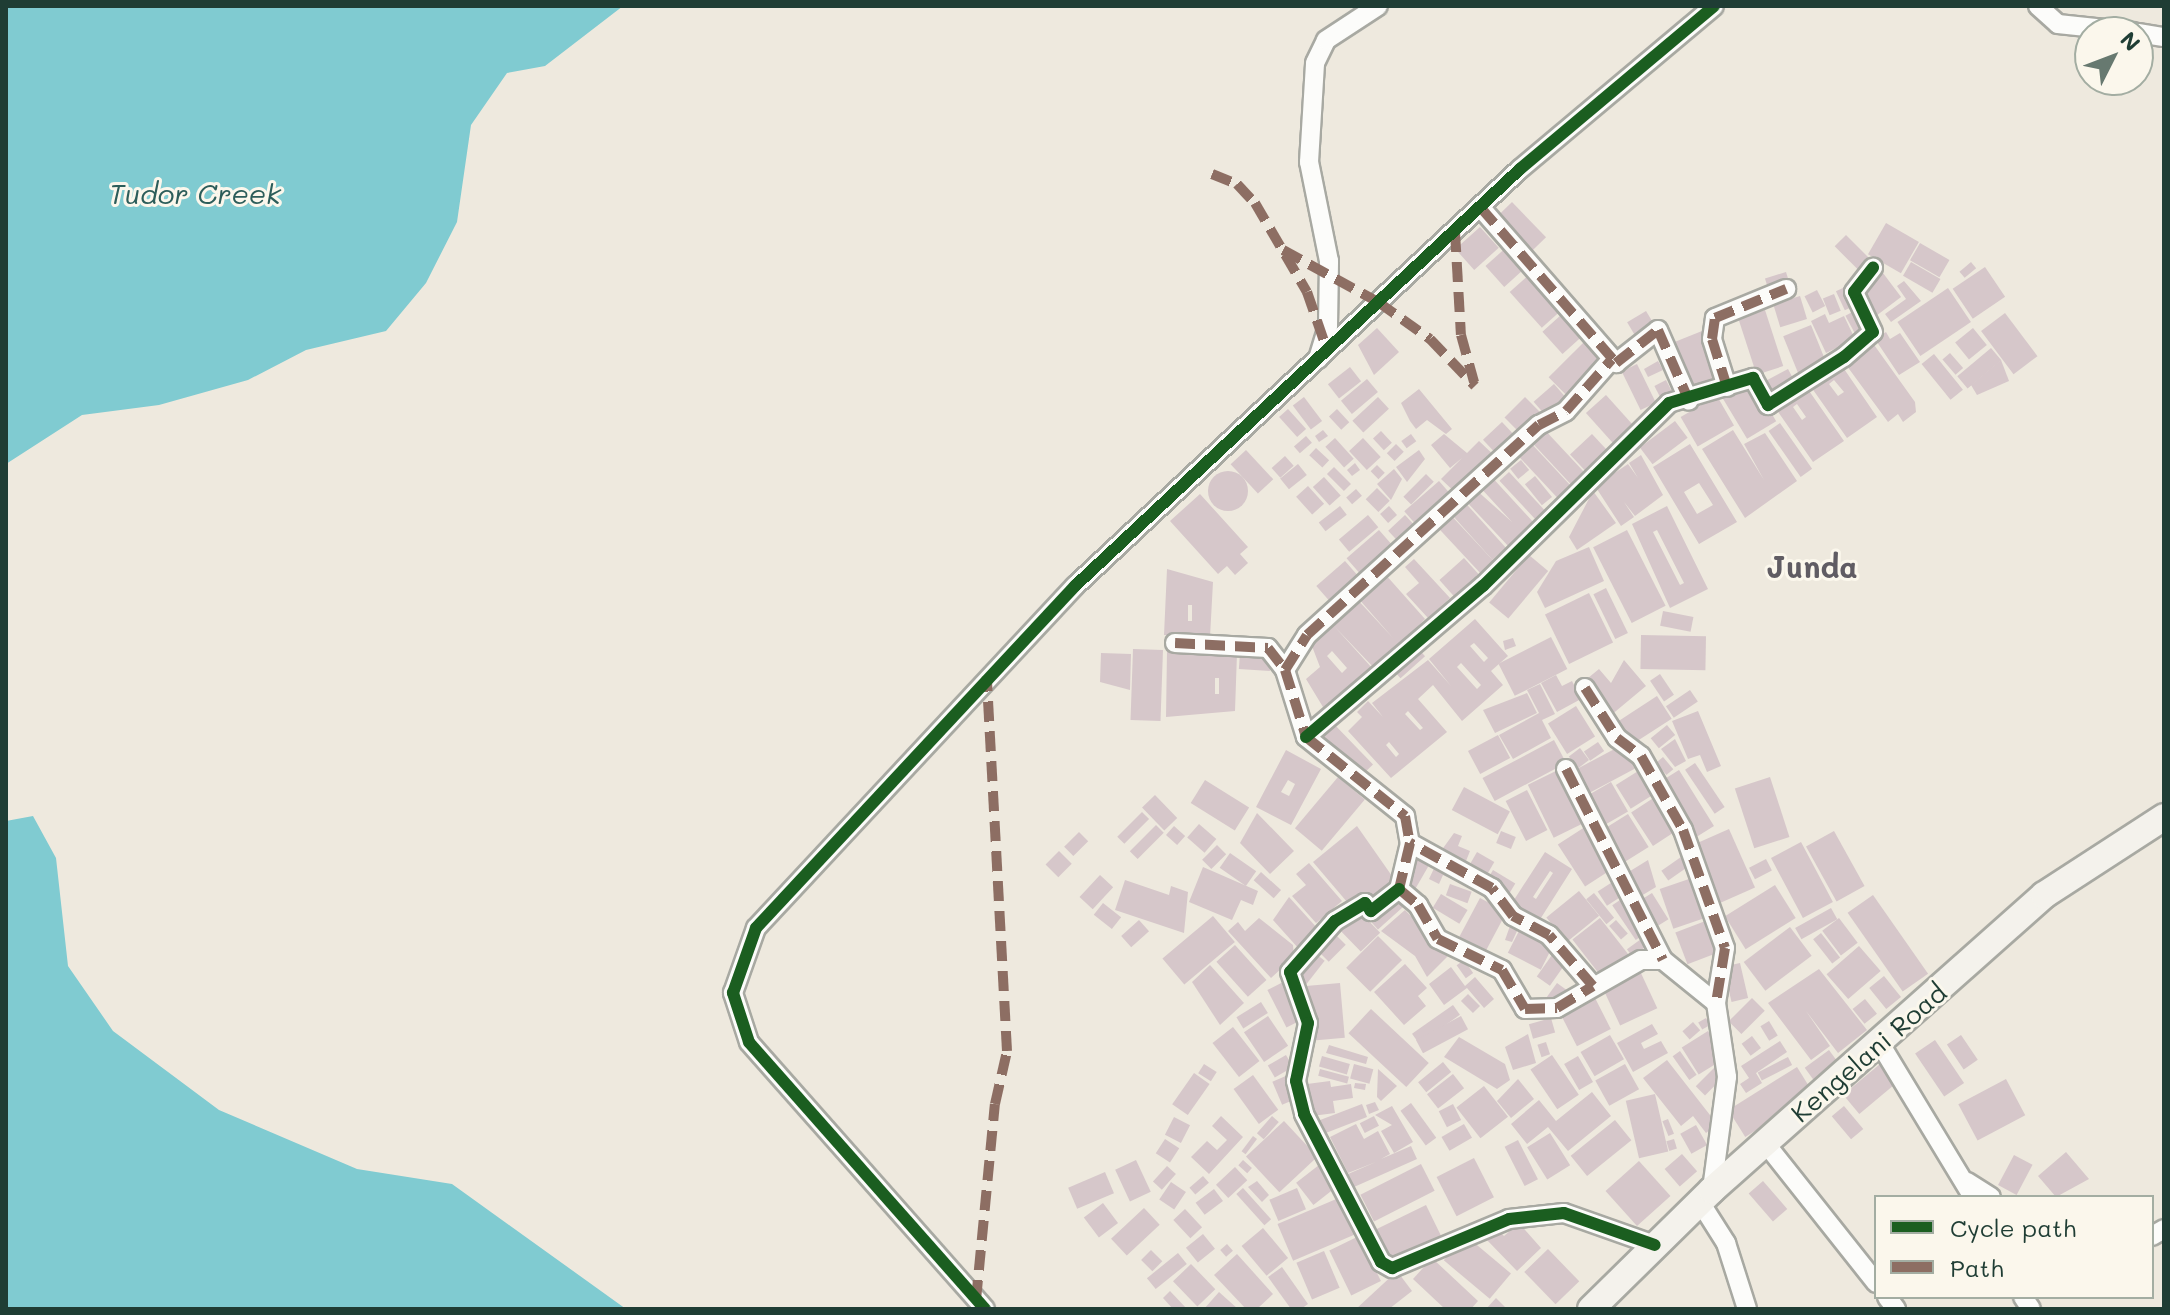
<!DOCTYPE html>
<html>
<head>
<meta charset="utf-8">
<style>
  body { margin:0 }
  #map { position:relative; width:2170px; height:1315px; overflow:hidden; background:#eee9de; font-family:Mali,sans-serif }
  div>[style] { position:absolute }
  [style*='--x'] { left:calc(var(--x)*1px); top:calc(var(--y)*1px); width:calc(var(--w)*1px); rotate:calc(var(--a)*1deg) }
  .water>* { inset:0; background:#80cbd1 }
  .building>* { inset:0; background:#d6c7ca; transform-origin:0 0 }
  .round { border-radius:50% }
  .roads { filter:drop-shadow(2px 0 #a8a9a2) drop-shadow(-2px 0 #a8a9a2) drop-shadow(0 2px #a8a9a2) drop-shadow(0 -2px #a8a9a2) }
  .minor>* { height:18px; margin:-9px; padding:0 9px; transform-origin:9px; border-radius:9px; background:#fcfcfa }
  .secondary>* { height:26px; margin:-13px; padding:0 13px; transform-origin:13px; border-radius:13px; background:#f4f2ec }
  .quiet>* { height:10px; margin-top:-5px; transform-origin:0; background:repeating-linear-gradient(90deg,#8d6e63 0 20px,transparent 0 30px) }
  .cycleway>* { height:12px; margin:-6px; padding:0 6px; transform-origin:6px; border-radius:6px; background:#1b5e20 }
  span { translate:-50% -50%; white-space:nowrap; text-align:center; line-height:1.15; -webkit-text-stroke:6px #fbf7ec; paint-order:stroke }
  .street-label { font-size:26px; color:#1f3d34 }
  .water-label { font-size:28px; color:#2c5d5a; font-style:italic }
  .quarter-label { font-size:30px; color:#605c63; font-weight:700 }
  .frame { position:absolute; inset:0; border:8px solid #1f3d34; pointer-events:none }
  .legend { position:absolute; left:1874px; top:1195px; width:280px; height:104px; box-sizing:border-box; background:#fbf7ec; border:2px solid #a3ada2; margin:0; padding:10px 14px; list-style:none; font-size:24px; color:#1f3d34 }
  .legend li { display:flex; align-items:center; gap:16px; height:40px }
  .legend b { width:40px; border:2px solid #a3ada2 }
  .north { position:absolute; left:2074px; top:16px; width:80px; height:80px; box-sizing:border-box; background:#fbf7ec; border:2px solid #a3ada2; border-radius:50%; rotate:48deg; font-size:22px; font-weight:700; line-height:32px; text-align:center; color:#1f3d34 }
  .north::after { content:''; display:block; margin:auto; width:28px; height:36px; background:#677970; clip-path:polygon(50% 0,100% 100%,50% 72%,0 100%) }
</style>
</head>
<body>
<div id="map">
  <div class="water">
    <i style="clip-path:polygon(6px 6px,623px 6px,545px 66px,507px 73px,471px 125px,457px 222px,426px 283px,386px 331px,306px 350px,248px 380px,159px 405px,82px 415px,6px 464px)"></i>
    <i style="clip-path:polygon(33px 816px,56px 858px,68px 966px,113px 1031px,219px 1110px,357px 1169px,452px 1184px,626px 1309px,6px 1309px,6px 821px)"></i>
  </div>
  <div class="building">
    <i style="left:1512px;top:202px;width:49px;height:24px;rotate:46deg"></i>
    <i style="left:1886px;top:223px;width:38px;height:36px;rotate:30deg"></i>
    <i style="left:1480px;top:227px;width:28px;height:33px;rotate:48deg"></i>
    <i style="left:1846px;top:235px;width:40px;height:16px;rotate:45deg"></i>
    <i style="left:1920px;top:243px;width:34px;height:20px;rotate:30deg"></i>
    <i style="left:1510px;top:244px;width:28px;height:33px;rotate:48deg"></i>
    <i style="left:1911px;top:262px;width:34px;height:16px;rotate:30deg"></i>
    <i style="left:1971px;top:262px;width:8px;height:15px;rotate:50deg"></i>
    <i style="left:1985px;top:267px;width:36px;height:39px;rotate:56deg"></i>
    <i style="left:1532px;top:272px;width:48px;height:30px;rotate:48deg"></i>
    <i style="left:1786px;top:272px;width:10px;height:22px;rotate:73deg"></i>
    <i style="left:1883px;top:273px;width:30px;height:34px;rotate:53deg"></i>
    <i style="clip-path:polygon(1904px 281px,1921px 301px,1891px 322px,1885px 314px,1906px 299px,1897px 286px)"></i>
    <i style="left:1845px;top:287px;width:21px;height:10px;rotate:65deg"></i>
    <i style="left:1948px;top:288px;width:41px;height:61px;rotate:56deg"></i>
    <i style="left:1817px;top:290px;width:18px;height:14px;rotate:63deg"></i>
    <i style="left:1834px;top:294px;width:18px;height:12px;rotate:68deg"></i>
    <i style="left:1800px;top:296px;width:24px;height:28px;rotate:73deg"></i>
    <i style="left:1765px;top:310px;width:59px;height:28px;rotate:72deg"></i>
    <i style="left:1856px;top:310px;width:24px;height:12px;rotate:62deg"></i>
    <i style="left:1646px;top:311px;width:17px;height:22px;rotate:59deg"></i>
    <i style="left:2005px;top:313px;width:54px;height:30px;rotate:53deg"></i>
    <i style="clip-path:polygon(1825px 314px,1829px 323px,1844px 316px,1855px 339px,1826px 353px,1811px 321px)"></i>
    <i style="left:1561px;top:315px;width:30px;height:25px;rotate:48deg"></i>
    <i style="left:1811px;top:325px;width:43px;height:30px;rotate:68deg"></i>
    <i style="clip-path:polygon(1377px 328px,1399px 352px,1374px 375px,1358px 345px)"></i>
    <i style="left:1973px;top:328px;width:22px;height:23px;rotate:51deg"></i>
    <i style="left:1702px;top:331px;width:58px;height:35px;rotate:68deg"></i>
    <i style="clip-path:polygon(1886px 332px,1890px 339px,1900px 333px,1920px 362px,1899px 375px,1875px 339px)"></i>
    <i style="left:1584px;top:342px;width:28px;height:50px;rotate:45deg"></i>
    <i style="clip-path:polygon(1872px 342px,1915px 402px,1916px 412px,1903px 422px,1898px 414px,1888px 422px,1844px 362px)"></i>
    <i style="left:1991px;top:348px;width:16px;height:44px;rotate:50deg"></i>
    <i style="left:1950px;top:353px;width:20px;height:10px;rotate:49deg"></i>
    <i style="left:1934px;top:354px;width:46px;height:16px;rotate:51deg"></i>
    <i style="clip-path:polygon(2001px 360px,2009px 381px,1977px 395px,1971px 385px)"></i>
    <i style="clip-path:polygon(1658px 361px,1663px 370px,1648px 377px,1644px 369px)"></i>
    <i style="clip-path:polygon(evenodd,1840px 363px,1877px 417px,1847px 438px,1809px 384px,1840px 363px,1834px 380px,1844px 392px,1838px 396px,1829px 384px,1834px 380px)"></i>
    <i style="left:1637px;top:364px;width:43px;height:17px;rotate:64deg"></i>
    <i style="left:1350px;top:367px;width:18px;height:28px;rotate:52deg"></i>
    <i style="left:1788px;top:369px;width:21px;height:33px;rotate:62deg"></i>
    <i style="left:1367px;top:379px;width:17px;height:34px;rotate:50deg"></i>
    <i style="left:1666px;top:380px;width:18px;height:13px;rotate:63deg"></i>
    <i style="left:1752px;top:381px;width:47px;height:34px;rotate:59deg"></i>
    <i style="left:1554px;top:384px;width:21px;height:27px;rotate:49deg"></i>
    <i style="clip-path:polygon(evenodd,1805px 385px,1844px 441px,1813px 462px,1774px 406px,1805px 385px,1797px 404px,1806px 417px,1802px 420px,1793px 407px,1797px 404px)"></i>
    <i style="clip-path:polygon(1419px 389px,1452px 429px,1446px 434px,1427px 420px,1416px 429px,1410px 421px,1401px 403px)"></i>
    <i style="left:1606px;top:395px;width:47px;height:27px;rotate:48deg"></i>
    <i style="left:1717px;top:396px;width:34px;height:42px;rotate:60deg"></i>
    <i style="left:1304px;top:397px;width:30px;height:14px;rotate:53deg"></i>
    <i style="left:1378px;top:397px;width:16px;height:35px;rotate:47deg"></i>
    <i style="left:1525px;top:397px;width:25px;height:29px;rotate:45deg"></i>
    <i style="left:1288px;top:409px;width:27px;height:12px;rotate:48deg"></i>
    <i style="left:1337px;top:409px;width:18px;height:11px;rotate:47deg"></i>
    <i style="left:1675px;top:421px;width:21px;height:44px;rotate:53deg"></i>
    <i style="left:1502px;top:422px;width:25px;height:26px;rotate:47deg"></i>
    <i style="left:1780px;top:423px;width:56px;height:14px;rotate:55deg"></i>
    <i style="left:1543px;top:428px;width:67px;height:18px;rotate:47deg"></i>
    <i style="clip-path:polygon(1323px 430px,1328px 436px,1319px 442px,1315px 436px)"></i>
    <i style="clip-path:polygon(1733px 430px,1764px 480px,1744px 444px,1765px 433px,1797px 481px,1745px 518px,1702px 449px)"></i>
    <i style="left:1381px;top:431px;width:16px;height:11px;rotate:47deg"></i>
    <i style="left:1411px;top:434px;width:9px;height:12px;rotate:54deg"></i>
    <i style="clip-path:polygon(1444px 434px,1467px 453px,1479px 441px,1498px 459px,1460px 497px,1441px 479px,1462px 458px,1450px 468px,1431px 445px)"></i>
    <i style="left:1592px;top:434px;width:26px;height:30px;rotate:47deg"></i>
    <i style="left:1306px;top:436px;width:9px;height:16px;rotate:49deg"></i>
    <i style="left:1335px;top:438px;width:28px;height:13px;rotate:48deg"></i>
    <i style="left:1363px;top:438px;width:26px;height:19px;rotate:47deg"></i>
    <i style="left:1529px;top:441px;width:67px;height:18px;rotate:47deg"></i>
    <i style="left:1396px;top:444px;width:11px;height:13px;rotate:45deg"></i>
    <i style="clip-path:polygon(evenodd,1690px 444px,1737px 522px,1699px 544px,1653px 467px,1690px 444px,1699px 483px,1713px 505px,1697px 514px,1684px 492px,1699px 483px)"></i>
    <i style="left:1316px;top:448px;width:18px;height:10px;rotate:43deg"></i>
    <i style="left:1246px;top:450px;width:40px;height:21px;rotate:47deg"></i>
    <i style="clip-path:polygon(1419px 450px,1425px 459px,1407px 482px,1396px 467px)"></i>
    <i style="clip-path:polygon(1641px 455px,1663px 495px,1635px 516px,1624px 502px,1634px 517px,1621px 526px,1595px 486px,1628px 464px,1638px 478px,1629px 463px)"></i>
    <i style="left:1285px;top:456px;width:13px;height:18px;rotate:48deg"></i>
    <i style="left:1521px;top:460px;width:13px;height:14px;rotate:51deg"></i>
    <i style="clip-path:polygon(1355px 463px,1360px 470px,1352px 476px,1347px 470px)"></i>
    <i style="left:1298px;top:464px;width:14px;height:23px;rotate:51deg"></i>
    <i style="left:1377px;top:465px;width:11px;height:9px;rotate:45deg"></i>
    <i style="left:1334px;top:467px;width:24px;height:10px;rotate:45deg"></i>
    <i style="clip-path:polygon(1394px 469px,1402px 479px,1391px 500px,1377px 484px)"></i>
    <i class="round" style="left:1208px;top:471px;width:40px;height:40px"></i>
    <i style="left:1509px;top:472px;width:60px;height:13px;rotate:47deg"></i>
    <i style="left:1426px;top:474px;width:11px;height:32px;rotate:45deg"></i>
    <i style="clip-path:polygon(1489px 474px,1535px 524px,1510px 548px,1463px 498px,1474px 488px,1512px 522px,1478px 485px)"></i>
    <i style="left:1535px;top:476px;width:27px;height:13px;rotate:51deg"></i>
    <i style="left:1324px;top:477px;width:25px;height:15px;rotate:48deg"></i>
    <i style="left:1439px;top:481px;width:21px;height:46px;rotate:49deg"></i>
    <i style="left:1308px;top:486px;width:24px;height:16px;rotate:48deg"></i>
    <i style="left:1377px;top:488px;width:18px;height:16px;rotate:45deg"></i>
    <i style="left:1356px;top:489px;width:9px;height:13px;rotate:49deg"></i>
    <i style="clip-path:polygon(1593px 491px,1616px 523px,1577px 550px,1569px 537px)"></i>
    <i style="clip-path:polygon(1200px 494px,1248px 547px,1240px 554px,1248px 563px,1235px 575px,1227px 566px,1218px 574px,1170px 521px)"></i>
    <i style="left:1461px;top:498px;width:67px;height:18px;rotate:48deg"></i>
    <i style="left:1340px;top:506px;width:11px;height:27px;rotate:52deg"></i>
    <i style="left:1389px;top:506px;width:12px;height:12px;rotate:48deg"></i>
    <i style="clip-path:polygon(evenodd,1667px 506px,1708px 589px,1670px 608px,1632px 524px,1667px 506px,1657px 530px,1684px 583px,1680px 585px,1653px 532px,1657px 530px)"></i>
    <i style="left:1447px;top:511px;width:68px;height:18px;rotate:47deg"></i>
    <i style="left:1368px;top:515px;width:16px;height:38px;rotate:50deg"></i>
    <i style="left:1405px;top:515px;width:16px;height:23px;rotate:47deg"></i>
    <i style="left:1379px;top:530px;width:23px;height:43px;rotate:49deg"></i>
    <i style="left:1627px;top:530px;width:85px;height:38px;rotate:63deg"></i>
    <i style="clip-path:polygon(1589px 547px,1604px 581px,1545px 608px,1537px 592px,1556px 561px)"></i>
    <i style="left:1529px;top:555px;width:25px;height:62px;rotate:40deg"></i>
    <i style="left:1464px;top:558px;width:25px;height:33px;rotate:48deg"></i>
    <i style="clip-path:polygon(1414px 559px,1450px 598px,1428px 618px,1406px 594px,1419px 583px,1405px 567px)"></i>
    <i style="left:1345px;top:561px;width:23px;height:38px;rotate:49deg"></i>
    <i style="clip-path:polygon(evenodd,1167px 569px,1213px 582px,1210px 637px,1164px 635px,1167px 569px,1188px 605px,1192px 605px,1192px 621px,1188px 621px,1188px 605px)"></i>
    <i style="clip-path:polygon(evenodd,1385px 574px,1425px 619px,1376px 670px,1334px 626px,1373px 669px,1326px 712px,1306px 679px,1320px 667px,1310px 641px,1356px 598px,1393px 638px,1358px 598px,1385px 574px,1332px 651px,1347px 668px,1342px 673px,1327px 656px,1332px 651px)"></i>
    <i style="left:1606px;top:588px;width:50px;height:14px;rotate:64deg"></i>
    <i style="left:1589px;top:593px;width:55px;height:49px;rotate:64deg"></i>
    <i style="left:1663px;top:611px;width:31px;height:15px;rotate:11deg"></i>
    <i style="clip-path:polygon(evenodd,1475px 619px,1508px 656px,1491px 671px,1503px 685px,1462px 721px,1433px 685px,1418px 699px,1447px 732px,1391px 778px,1348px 731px,1362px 717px,1357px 712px,1368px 701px,1383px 717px,1372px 703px,1428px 660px,1451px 686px,1429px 659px,1475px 619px,1474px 643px,1488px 658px,1484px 662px,1470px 646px,1474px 643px,1475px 619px,1461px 663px,1481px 685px,1477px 689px,1457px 667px,1461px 663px,1475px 619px,1408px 711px,1423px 728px,1420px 730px,1405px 714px,1408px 711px,1475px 619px,1389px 742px,1399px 754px,1396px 757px,1386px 745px,1389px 742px)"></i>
    <i style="left:1641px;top:635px;width:65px;height:34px;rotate:1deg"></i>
    <i style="left:1551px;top:637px;width:36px;height:59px;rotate:63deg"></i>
    <i style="clip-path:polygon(1513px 638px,1516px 646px,1505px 650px,1503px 641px)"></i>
    <i style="left:1415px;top:645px;width:15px;height:33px;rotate:48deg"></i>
    <i style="left:1133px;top:649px;width:30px;height:71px;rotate:2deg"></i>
    <i style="clip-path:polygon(evenodd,1167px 651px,1237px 653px,1235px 711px,1166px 717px,1167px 651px,1215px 678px,1219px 678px,1219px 694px,1215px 694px,1215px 678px)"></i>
    <i style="clip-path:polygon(1101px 653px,1131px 654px,1130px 690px,1100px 682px)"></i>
    <i style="left:1240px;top:653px;width:31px;height:16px;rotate:4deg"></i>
    <i style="clip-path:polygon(1624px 660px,1646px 686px,1610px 716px,1582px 683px,1599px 669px,1611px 683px)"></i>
    <i style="left:1660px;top:674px;width:25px;height:12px;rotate:56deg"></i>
    <i style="clip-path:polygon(1556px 675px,1562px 686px,1572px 681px,1581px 699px,1557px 712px,1541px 683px)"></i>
    <i style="clip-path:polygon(1540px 684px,1555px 714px,1542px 720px,1551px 738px,1513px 759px,1499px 735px,1539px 713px,1527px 690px)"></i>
    <i style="left:1690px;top:690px;width:14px;height:29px;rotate:56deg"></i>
    <i style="clip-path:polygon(1527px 693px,1537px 713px,1495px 733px,1483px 710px)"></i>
    <i style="left:1657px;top:696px;width:27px;height:48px;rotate:57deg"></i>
    <i style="left:1576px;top:706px;width:36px;height:33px;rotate:58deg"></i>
    <i style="clip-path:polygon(1698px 711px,1721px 766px,1707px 772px,1700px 755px,1688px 759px,1672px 721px)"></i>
    <i style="left:1332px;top:722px;width:59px;height:17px;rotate:46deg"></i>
    <i style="left:1667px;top:725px;width:13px;height:21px;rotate:51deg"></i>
    <i style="left:1498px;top:735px;width:26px;height:34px;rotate:62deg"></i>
    <i style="clip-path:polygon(1675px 739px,1686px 761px,1675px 767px,1661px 749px)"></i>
    <i style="left:1554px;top:740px;width:26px;height:81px;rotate:62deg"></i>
    <i style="left:1598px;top:742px;width:11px;height:17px;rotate:56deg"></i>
    <i style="left:1622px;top:745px;width:27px;height:59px;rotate:62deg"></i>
    <i style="left:1580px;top:748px;width:15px;height:14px;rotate:53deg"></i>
    <i style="clip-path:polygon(evenodd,1286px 750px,1321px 769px,1291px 825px,1256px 807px,1286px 750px,1288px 780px,1295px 784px,1289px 796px,1281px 792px,1288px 780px)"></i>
    <i style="left:1663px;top:757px;width:16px;height:9px;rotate:50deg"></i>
    <i style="left:1695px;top:763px;width:53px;height:12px;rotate:56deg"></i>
    <i style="left:1562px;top:768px;width:59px;height:38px;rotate:64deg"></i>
    <i style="left:1643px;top:768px;width:28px;height:32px;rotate:58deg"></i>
    <i style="left:1679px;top:770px;width:66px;height:25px;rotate:58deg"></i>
    <i style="left:1338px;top:777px;width:35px;height:67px;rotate:40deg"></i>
    <i style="left:1770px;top:777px;width:63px;height:37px;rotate:72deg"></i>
    <i style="left:1205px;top:780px;width:52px;height:27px;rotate:32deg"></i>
    <i style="left:1611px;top:782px;width:34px;height:34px;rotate:60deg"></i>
    <i style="left:1464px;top:787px;width:52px;height:26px;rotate:28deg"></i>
    <i style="left:1527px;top:790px;width:45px;height:24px;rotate:63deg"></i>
    <i style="left:1155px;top:795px;width:32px;height:18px;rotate:46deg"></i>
    <i style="left:1658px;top:795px;width:40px;height:32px;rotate:57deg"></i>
    <i style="left:1142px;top:812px;width:10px;height:35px;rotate:45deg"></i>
    <i style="clip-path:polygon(1257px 813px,1294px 851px,1270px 874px,1240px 843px)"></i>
    <i style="left:1628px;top:814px;width:39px;height:35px;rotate:58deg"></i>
    <i style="left:1199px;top:824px;width:23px;height:18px;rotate:41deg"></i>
    <i style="left:1156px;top:825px;width:11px;height:37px;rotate:45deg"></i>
    <i style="left:1588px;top:825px;width:50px;height:36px;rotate:57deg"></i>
    <i style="left:1174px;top:826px;width:15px;height:12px;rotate:42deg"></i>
    <i style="clip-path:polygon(1357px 826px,1399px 886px,1353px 909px,1313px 862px)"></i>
    <i style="left:1729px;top:829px;width:64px;height:39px;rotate:66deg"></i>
    <i style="left:1501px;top:831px;width:16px;height:13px;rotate:22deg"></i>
    <i style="left:1834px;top:831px;width:63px;height:32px;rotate:61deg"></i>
    <i style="left:1079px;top:832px;width:13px;height:21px;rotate:45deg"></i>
    <i style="clip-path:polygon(1454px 833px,1462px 836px,1458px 846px,1470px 851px,1466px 861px,1441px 851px)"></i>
    <i style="left:1801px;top:842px;width:68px;height:34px;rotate:62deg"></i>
    <i style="left:1217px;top:845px;width:13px;height:21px;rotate:45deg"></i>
    <i style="left:1059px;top:851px;width:18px;height:19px;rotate:45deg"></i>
    <i style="left:1421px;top:851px;width:14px;height:41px;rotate:30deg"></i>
    <i style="left:1477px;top:852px;width:20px;height:16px;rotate:30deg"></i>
    <i style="clip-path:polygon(evenodd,1545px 852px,1572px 869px,1539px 921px,1512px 903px,1545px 852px,1550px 871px,1553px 873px,1536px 899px,1533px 897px,1550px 871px)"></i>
    <i style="left:1230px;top:853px;width:32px;height:18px;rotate:35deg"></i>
    <i style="left:1681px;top:857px;width:12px;height:24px;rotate:55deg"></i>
    <i style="left:1766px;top:859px;width:13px;height:19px;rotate:63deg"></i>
    <i style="clip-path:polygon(1438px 860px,1480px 881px,1475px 890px,1443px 875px,1439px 884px,1429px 879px)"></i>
    <i style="clip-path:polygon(1648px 860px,1656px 887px,1641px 896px,1627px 873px)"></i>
    <i style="clip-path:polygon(1309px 863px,1342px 901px,1316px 923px,1292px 896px,1306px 885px,1296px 874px)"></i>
    <i style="clip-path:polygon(1203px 867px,1258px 891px,1253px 905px,1241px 900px,1232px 920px,1189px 902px)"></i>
    <i style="left:1493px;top:870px;width:26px;height:14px;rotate:31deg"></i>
    <i style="left:1261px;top:872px;width:27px;height:11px;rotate:42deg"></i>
    <i style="left:1100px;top:875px;width:18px;height:30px;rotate:43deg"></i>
    <i style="left:1617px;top:879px;width:17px;height:23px;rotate:57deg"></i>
    <i style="left:1689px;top:879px;width:42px;height:31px;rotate:71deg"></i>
    <i style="clip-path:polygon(1125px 880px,1169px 895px,1171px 886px,1188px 892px,1184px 933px,1115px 910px)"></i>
    <i style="left:1450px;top:884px;width:23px;height:12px;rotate:20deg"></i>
    <i style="left:1775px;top:885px;width:39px;height:59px;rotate:58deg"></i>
    <i style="left:1579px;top:891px;width:32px;height:42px;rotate:51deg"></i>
    <i style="left:1399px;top:893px;width:13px;height:40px;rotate:48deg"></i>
    <i style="left:1594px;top:893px;width:32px;height:10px;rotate:51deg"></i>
    <i style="left:1652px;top:893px;width:31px;height:17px;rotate:58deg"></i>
    <i style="left:1441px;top:894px;width:31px;height:16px;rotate:31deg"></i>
    <i style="left:1873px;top:895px;width:96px;height:31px;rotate:55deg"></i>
    <i style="clip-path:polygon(1289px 897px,1318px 929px,1299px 949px,1273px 920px)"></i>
    <i style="left:1480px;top:898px;width:30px;height:51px;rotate:28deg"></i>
    <i style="left:1623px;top:898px;width:42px;height:13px;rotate:56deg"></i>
    <i style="left:1103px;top:903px;width:23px;height:15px;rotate:38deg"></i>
    <i style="left:1831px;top:908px;width:13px;height:41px;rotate:61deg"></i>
    <i style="clip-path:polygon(1405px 910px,1449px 955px,1427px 977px,1415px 956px,1381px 931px)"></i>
    <i style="left:1360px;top:912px;width:29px;height:27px;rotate:46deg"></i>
    <i style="left:1213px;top:916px;width:34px;height:66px;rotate:50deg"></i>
    <i style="clip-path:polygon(1259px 918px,1293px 945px,1294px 957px,1271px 978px,1228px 931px,1238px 922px,1245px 931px)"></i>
    <i style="left:1600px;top:918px;width:50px;height:35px;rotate:52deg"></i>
    <i style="left:1839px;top:918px;width:31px;height:21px;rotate:53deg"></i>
    <i style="left:1139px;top:920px;width:15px;height:24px;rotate:48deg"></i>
    <i style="left:1616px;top:920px;width:18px;height:9px;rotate:49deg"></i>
    <i style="left:1708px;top:920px;width:34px;height:35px;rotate:69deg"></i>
    <i style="clip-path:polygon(1510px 926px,1518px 929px,1512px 942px,1505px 940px)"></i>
    <i style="left:1521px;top:927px;width:37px;height:29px;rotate:27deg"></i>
    <i style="left:1790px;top:927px;width:36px;height:58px;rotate:53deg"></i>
    <i style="left:1333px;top:932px;width:18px;height:24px;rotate:45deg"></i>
    <i style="left:1821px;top:933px;width:31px;height:10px;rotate:52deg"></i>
    <i style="left:1648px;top:934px;width:9px;height:26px;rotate:54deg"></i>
    <i style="left:1378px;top:936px;width:34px;height:45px;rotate:45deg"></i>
    <i style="left:1235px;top:945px;width:47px;height:25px;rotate:48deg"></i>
    <i style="left:1859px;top:946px;width:33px;height:43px;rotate:49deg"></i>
    <i style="left:1554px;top:952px;width:16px;height:30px;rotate:35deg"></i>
    <i style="left:1316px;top:954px;width:11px;height:32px;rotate:38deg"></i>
    <i style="left:1464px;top:960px;width:16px;height:9px;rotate:55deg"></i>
    <i style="left:1740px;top:963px;width:36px;height:17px;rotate:77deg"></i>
    <i style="clip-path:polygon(1405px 964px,1427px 988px,1418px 996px,1426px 1006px,1404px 1025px,1374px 992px)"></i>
    <i style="clip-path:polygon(1210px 965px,1244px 1003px,1220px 1025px,1192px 982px)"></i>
    <i style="clip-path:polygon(1451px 967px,1465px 986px,1475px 977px,1494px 999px,1484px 1008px,1467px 988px,1444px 1005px,1429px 984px)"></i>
    <i style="clip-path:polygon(1819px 969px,1867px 1030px,1838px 1053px,1806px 1011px,1830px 1046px,1811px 1060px,1768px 1003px)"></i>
    <i style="left:1640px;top:971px;width:41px;height:41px;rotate:65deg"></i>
    <i style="left:1884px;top:976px;width:27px;height:19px;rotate:51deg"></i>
    <i style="left:1287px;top:980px;width:42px;height:22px;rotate:63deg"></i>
    <i style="left:1340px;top:983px;width:55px;height:34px;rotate:85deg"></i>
    <i style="left:1557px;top:983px;width:14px;height:17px;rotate:36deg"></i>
    <i style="left:1468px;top:994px;width:17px;height:10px;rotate:45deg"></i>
    <i style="left:1594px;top:996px;width:37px;height:38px;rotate:63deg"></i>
    <i style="left:1752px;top:998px;width:18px;height:33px;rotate:45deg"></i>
    <i style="left:1865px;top:999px;width:19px;height:16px;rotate:51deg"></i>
    <i style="left:1261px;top:1002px;width:13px;height:29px;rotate:58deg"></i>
    <i style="left:1453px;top:1005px;width:12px;height:50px;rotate:55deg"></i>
    <i style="left:1371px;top:1009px;width:79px;height:33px;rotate:43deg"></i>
    <i style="left:1268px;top:1016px;width:36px;height:29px;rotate:56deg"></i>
    <i style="left:1461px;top:1016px;width:15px;height:51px;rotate:62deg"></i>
    <i style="left:1551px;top:1018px;width:15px;height:23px;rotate:74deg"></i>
    <i style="left:1706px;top:1018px;width:8px;height:9px;rotate:60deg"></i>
    <i style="left:1769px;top:1021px;width:17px;height:10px;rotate:59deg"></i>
    <i style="left:1693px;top:1022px;width:11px;height:14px;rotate:49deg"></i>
    <i style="clip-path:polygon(1652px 1024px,1658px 1034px,1641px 1043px,1644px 1049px,1661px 1041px,1668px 1053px,1633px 1072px,1617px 1043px)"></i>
    <i style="left:1233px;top:1027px;width:43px;height:26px;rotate:52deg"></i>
    <i style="left:1708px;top:1031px;width:32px;height:31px;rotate:58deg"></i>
    <i style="clip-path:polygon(1528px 1034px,1536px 1063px,1513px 1070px,1505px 1047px)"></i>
    <i style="left:1610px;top:1035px;width:28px;height:34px;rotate:60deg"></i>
    <i style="left:1961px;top:1035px;width:30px;height:17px;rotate:56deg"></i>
    <i style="left:1752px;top:1036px;width:15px;height:13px;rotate:53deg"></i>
    <i style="clip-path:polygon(1459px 1037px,1505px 1064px,1510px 1080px,1497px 1089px,1444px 1057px)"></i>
    <i style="left:1935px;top:1040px;width:52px;height:24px;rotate:56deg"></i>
    <i style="clip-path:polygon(1780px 1041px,1787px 1052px,1756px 1073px,1762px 1083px,1746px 1093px,1740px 1084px,1749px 1078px,1741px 1066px)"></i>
    <i style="left:1546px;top:1042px;width:13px;height:9px;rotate:72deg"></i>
    <i style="clip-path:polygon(1329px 1045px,1368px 1057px,1366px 1064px,1326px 1053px)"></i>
    <i style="left:1829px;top:1050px;width:17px;height:30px;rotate:54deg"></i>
    <i style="left:1680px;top:1051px;width:29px;height:9px;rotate:55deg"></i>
    <i style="left:1286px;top:1055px;width:14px;height:21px;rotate:60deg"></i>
    <i style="left:1552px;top:1055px;width:48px;height:26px;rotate:56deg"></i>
    <i style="left:1322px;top:1056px;width:29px;height:11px;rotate:16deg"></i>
    <i style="left:1578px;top:1056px;width:30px;height:16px;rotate:60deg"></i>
    <i style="left:1788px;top:1057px;width:9px;height:34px;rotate:63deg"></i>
    <i style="clip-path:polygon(1667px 1060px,1717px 1124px,1706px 1133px,1693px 1116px,1681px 1126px,1643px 1078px)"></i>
    <i style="left:1443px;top:1062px;width:13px;height:32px;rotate:51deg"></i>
    <i style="left:1204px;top:1064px;width:15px;height:11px;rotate:32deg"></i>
    <i style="left:1354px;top:1064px;width:20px;height:15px;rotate:15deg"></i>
    <i style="left:1625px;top:1064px;width:29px;height:34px;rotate:61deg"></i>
    <i style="left:1880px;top:1064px;width:25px;height:48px;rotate:50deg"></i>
    <i style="left:1717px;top:1065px;width:13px;height:30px;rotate:45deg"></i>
    <i style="left:1797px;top:1067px;width:32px;height:81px;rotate:58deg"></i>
    <i style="left:1320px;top:1069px;width:30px;height:7px;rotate:15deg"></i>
    <i style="clip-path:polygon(1378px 1069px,1397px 1086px,1381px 1101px,1377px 1097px)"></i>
    <i style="left:1194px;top:1073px;width:19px;height:38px;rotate:35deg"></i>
    <i style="left:1453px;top:1074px;width:18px;height:33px;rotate:52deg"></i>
    <i style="left:1253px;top:1075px;width:43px;height:24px;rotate:54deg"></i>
    <i style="left:1288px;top:1075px;width:25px;height:17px;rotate:67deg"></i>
    <i style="clip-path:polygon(1518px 1079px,1534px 1099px,1511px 1118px,1497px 1101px)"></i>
    <i style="left:2006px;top:1079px;width:41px;height:54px;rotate:62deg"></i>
    <i style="clip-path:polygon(1330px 1081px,1331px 1087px,1351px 1084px,1353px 1098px,1333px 1101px,1335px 1113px,1312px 1116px,1307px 1084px)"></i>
    <i style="clip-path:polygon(1355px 1083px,1366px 1084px,1365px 1090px,1354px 1088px)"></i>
    <i style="left:1484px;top:1086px;width:39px;height:35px;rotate:52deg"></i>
    <i style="clip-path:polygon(1592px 1092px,1611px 1116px,1568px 1151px,1548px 1127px,1527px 1144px,1511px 1124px,1539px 1100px,1556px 1121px)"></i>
    <i style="left:1655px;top:1094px;width:59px;height:30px;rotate:77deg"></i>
    <i style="clip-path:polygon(1375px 1102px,1379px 1110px,1369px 1114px,1366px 1105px)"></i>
    <i style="left:1411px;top:1103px;width:43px;height:13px;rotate:54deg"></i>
    <i style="left:1362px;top:1104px;width:14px;height:49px;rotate:69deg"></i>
    <i style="left:1453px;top:1104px;width:18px;height:16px;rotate:63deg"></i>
    <i style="clip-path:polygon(1392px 1106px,1413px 1142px,1394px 1153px,1381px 1131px,1392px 1125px,1375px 1115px)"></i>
    <i style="left:1844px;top:1106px;width:30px;height:16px;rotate:50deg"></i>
    <i style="clip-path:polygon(1221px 1116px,1243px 1137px,1209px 1174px,1191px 1157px,1207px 1141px,1217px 1150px,1227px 1140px,1212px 1126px)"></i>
    <i style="left:1272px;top:1116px;width:9px;height:23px;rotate:41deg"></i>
    <i style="left:1374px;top:1116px;width:11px;height:16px;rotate:63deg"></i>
    <i style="left:1174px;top:1117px;width:18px;height:20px;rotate:27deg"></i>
    <i style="left:1668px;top:1119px;width:16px;height:6px;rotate:68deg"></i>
    <i style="left:1615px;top:1120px;width:26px;height:57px;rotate:51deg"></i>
    <i style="left:1284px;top:1121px;width:49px;height:52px;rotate:47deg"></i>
    <i style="clip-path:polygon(1356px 1124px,1364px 1139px,1378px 1131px,1390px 1154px,1381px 1159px,1411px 1146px,1417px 1159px,1354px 1187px,1348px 1174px,1376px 1162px,1348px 1173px,1330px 1137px)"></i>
    <i style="left:1464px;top:1124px;width:16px;height:26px;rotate:60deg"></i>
    <i style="left:1696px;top:1125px;width:23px;height:18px;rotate:61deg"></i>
    <i style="left:1550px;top:1133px;width:38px;height:27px;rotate:58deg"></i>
    <i style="left:1253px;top:1136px;width:5px;height:19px;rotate:37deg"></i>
    <i style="left:1165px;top:1139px;width:17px;height:17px;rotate:33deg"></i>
    <i style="left:1674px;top:1139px;width:10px;height:8px;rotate:73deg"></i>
    <i style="left:1518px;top:1140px;width:44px;height:15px;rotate:63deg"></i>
    <i style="clip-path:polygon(2066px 1152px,2089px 1179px,2056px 1197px,2038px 1176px)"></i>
    <i style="left:1682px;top:1154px;width:23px;height:23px;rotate:49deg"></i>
    <i style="left:2014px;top:1155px;width:21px;height:34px;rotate:28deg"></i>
    <i style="left:1474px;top:1158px;width:44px;height:42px;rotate:63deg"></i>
    <i style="left:1136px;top:1160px;width:35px;height:23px;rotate:65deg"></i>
    <i style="left:1243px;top:1160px;width:12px;height:7px;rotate:42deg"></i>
    <i style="left:1639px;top:1161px;width:47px;height:45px;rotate:48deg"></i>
    <i style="left:1421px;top:1164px;width:30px;height:68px;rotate:63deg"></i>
    <i style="left:1319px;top:1165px;width:28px;height:29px;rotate:52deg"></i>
    <i style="left:1167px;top:1166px;width:12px;height:21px;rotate:42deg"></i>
    <i style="left:1235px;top:1167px;width:18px;height:26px;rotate:47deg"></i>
    <i style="left:1105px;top:1172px;width:23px;height:40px;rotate:67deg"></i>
    <i style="left:1203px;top:1176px;width:9px;height:18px;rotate:49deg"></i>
    <i style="clip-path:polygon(1257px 1181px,1269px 1195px,1262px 1202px,1248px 1187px)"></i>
    <i style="left:1763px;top:1181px;width:37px;height:19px;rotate:49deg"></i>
    <i style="left:1171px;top:1182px;width:18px;height:21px;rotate:34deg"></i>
    <i style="left:1243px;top:1188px;width:42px;height:9px;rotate:48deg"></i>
    <i style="left:1297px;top:1188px;width:23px;height:30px;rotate:67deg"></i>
    <i style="left:1214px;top:1189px;width:15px;height:23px;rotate:53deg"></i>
    <i style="left:1341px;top:1197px;width:40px;height:69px;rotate:67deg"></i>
    <i style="left:1103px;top:1203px;width:25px;height:24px;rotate:53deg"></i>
    <i style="left:1426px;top:1205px;width:37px;height:57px;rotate:64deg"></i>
    <i style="left:1144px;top:1208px;width:23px;height:45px;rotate:47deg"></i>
    <i style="left:1185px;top:1209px;width:25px;height:16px;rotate:47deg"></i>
    <i style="clip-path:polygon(1519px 1223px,1541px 1248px,1517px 1271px,1485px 1238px,1497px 1229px,1504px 1236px)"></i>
    <i style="left:1263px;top:1228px;width:39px;height:28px;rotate:50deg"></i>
    <i style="left:1203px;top:1234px;width:19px;height:22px;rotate:51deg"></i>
    <i style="left:1465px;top:1235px;width:60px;height:33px;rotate:40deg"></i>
    <i style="left:1359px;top:1236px;width:50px;height:33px;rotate:64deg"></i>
    <i style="left:1227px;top:1244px;width:9px;height:9px;rotate:49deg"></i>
    <i style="left:1548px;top:1249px;width:45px;height:33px;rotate:46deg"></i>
    <i style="left:1151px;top:1250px;width:16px;height:14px;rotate:45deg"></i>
    <i style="left:1324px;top:1251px;width:40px;height:30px;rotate:67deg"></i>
    <i style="left:1178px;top:1253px;width:14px;height:40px;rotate:51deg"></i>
    <i style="clip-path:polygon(1237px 1254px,1273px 1294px,1257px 1309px,1246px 1309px,1214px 1275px)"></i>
    <i style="clip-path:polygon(1432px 1258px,1478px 1301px,1471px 1309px,1445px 1309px,1413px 1279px)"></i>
    <i style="left:1191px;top:1264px;width:35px;height:25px;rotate:46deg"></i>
    <i style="clip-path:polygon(1282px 1267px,1308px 1304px,1301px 1309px,1291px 1309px,1268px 1277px)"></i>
    <i style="clip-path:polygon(1397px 1271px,1412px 1291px,1389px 1309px,1356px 1309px)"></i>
    <i style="clip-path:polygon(1170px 1291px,1187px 1309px,1173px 1309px,1163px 1298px)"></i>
    <i style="clip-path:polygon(1219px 1292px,1238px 1309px,1204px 1309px)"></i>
    <i style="clip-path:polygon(1496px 1298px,1507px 1309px,1486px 1309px)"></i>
  </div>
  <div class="roads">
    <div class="minor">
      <i style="--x:2038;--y:6;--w:27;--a:42"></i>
      <i style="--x:2058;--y:24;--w:76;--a:6"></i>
      <i style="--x:2138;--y:33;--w:26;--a:9"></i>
      <i style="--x:1481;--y:208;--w:206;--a:48.9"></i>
      <i style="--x:1616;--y:363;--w:53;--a:-38.2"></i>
      <i style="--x:1658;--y:330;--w:77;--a:66.4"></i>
      <i style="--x:1318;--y:359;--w:34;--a:-73"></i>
      <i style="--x:1328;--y:326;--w:65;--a:-89.1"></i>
      <i style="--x:1329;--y:261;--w:101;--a:-101.4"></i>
      <i style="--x:1309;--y:162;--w:99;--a:-86.5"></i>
      <i style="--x:1315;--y:63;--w:25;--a:-64"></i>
      <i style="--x:1326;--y:40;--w:62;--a:-33.2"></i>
      <i style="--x:1727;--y:387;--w:50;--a:-107.4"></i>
      <i style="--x:1712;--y:339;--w:21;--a:-82"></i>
      <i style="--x:1715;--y:318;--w:77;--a:-22.2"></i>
      <i style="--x:1175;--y:643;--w:93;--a:3.1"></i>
      <i style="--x:1268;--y:648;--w:28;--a:52"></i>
      <i style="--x:1285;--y:670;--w:70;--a:72.6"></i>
      <i style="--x:1306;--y:737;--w:127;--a:38.6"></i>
      <i style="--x:1405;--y:816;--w:27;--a:80"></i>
      <i style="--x:1410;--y:843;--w:47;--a:103.4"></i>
      <i style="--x:1399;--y:889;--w:25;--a:40"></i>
      <i style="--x:1418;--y:905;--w:39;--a:60"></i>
      <i style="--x:1438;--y:939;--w:71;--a:25.8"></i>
      <i style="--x:1502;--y:970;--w:45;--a:59.5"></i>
      <i style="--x:1525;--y:1009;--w:32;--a:-2"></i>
      <i style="--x:1557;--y:1008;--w:97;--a:-29.7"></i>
      <i style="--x:1641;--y:960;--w:22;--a:0"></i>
      <i style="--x:1285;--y:670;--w:41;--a:-57.8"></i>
      <i style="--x:1307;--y:635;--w:313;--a:-42.2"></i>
      <i style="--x:1539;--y:425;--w:30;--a:-27"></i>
      <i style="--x:1566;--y:411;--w:69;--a:-48.5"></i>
      <i style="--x:1585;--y:688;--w:59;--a:57.4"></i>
      <i style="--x:1617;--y:738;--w:30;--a:37"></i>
      <i style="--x:1641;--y:756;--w:85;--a:60.4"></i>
      <i style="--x:1683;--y:830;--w:125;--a:70.4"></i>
      <i style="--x:1725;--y:948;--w:56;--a:99.3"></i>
      <i style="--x:1306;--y:737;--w:233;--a:-40.5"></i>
      <i style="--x:1483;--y:586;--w:261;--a:-44.5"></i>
      <i style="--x:1669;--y:403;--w:88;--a:-16.6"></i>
      <i style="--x:1753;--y:378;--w:31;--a:61"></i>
      <i style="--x:1768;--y:405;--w:90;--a:-32.3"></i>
      <i style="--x:1844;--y:357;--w:38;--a:-41"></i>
      <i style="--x:1873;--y:332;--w:44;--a:-115.4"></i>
      <i style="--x:1854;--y:292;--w:31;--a:-52"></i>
      <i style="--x:1566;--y:769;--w:214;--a:63.1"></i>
      <i style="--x:1663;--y:960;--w:68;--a:39.1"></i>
      <i style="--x:1716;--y:1003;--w:75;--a:81.5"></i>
      <i style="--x:1727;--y:1077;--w:114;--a:97.6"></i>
      <i style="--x:1410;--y:843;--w:94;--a:28.8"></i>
      <i style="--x:1492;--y:888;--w:35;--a:53"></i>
      <i style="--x:1513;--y:916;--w:41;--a:27.8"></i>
      <i style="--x:1549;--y:935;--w:67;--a:49.2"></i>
      <i style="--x:1399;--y:889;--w:36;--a:142"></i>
      <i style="--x:1371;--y:911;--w:10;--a:-127"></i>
      <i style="--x:1365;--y:903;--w:35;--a:149"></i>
      <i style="--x:1335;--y:921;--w:68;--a:131.4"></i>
      <i style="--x:1290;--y:972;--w:54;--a:70.6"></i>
      <i style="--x:1308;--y:1023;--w:59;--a:101.7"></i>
      <i style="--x:1296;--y:1081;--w:34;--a:76"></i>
      <i style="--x:1304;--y:1114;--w:167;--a:62.5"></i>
      <i style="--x:1381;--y:1262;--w:13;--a:29"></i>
      <i style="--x:1392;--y:1268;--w:127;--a:-22.7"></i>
      <i style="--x:1509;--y:1219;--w:55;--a:-6.2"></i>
      <i style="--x:1564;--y:1213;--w:96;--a:19.4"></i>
      <i style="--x:1879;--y:1042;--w:181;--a:58.8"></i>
      <i style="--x:1766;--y:1144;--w:177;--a:51.6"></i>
      <i style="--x:1967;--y:1182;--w:28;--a:32"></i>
      <i style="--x:1700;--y:1202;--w:49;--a:57.6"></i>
      <i style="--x:1726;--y:1243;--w:69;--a:72.3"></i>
      <i style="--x:2152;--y:1236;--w:14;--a:-30"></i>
      <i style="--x:1887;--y:1297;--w:15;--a:53"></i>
      <i style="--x:2023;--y:1297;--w:14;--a:56"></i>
      <i style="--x:985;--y:1309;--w:356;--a:-131.5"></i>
      <i style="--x:749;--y:1042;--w:52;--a:-108.1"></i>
      <i style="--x:733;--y:993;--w:69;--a:-70.5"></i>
      <i style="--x:756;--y:928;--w:468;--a:-47"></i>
      <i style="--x:1075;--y:586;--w:610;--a:-43.14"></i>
      <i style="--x:1520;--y:169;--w:253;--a:-40"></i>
    </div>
    <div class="secondary">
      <i style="--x:1591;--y:1309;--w:170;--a:-44.5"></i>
      <i style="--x:1712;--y:1190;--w:444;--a:-41.6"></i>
      <i style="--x:2044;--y:895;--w:143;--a:-33"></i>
    </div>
  </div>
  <div class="quiet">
    <i style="--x:1212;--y:174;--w:27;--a:22"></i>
    <i style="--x:1237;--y:184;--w:26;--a:47"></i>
    <i style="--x:1255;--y:203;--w:103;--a:59.7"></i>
    <i style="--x:1307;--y:292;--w:52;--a:70.9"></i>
    <i style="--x:1481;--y:208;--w:206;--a:48.9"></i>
    <i style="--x:1616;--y:363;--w:53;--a:-38.2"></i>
    <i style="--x:1658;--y:330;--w:77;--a:66.4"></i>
    <i style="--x:1455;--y:232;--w:103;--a:86.7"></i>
    <i style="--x:1461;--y:335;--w:49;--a:74.5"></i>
    <i style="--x:1283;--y:250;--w:108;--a:28.7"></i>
    <i style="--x:1378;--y:302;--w:64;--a:35.4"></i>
    <i style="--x:1430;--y:339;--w:65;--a:46.2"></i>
    <i style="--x:1727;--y:387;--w:50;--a:-107.4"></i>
    <i style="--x:1712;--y:339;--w:21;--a:-82"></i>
    <i style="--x:1715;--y:318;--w:77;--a:-22.2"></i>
    <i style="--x:1175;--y:643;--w:93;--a:3.1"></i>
    <i style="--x:1268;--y:648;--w:28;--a:52"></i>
    <i style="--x:1285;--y:670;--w:70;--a:72.6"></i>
    <i style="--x:1306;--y:737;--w:127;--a:38.6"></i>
    <i style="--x:1405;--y:816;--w:27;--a:80"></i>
    <i style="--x:1410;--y:843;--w:47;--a:103.4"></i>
    <i style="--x:1399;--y:889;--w:25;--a:40"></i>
    <i style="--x:1418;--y:905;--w:39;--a:60"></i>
    <i style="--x:1438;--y:939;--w:71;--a:25.8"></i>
    <i style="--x:1502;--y:970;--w:45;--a:59.5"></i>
    <i style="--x:1525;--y:1009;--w:32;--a:-2"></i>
    <i style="--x:1557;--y:1008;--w:42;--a:-31.4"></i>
    <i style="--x:1593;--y:986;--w:67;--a:-130.8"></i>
    <i style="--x:1549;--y:935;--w:41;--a:-152.2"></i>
    <i style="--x:1513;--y:916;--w:35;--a:-127"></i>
    <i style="--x:1492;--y:888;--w:94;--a:-151.2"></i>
    <i style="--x:1285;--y:670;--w:41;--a:-57.8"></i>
    <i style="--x:1307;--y:635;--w:313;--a:-42.2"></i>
    <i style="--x:1539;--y:425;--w:30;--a:-27"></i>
    <i style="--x:1566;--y:411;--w:69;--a:-48.5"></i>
    <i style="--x:1585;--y:688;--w:59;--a:57.4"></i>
    <i style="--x:1617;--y:738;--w:30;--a:37"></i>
    <i style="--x:1641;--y:756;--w:85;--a:60.4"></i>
    <i style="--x:1683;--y:830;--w:125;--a:70.4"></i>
    <i style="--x:1725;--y:948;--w:56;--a:99.3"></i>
    <i style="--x:1566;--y:769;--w:214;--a:63.1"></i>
    <i style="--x:976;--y:1300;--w:197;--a:-84.5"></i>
    <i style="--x:995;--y:1104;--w:54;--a:-77.2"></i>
    <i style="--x:1007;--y:1051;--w:375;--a:-93.1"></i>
  </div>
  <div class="cycleway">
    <i style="--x:1306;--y:737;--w:233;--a:-40.5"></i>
    <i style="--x:1483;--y:586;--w:261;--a:-44.5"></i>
    <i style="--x:1669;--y:403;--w:88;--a:-16.6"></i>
    <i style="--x:1753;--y:378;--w:31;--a:61"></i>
    <i style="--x:1768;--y:405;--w:90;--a:-32.3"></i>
    <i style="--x:1844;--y:357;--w:38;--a:-41"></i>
    <i style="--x:1873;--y:332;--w:44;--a:-115.4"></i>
    <i style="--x:1854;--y:292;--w:31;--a:-52"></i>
    <i style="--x:1399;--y:889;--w:36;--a:142"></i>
    <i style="--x:1371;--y:911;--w:10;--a:-127"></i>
    <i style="--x:1365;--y:903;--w:35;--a:149"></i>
    <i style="--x:1335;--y:921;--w:68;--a:131.4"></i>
    <i style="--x:1290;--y:972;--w:54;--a:70.6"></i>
    <i style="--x:1308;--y:1023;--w:59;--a:101.7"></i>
    <i style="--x:1296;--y:1081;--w:34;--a:76"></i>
    <i style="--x:1304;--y:1114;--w:167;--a:62.5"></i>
    <i style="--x:1381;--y:1262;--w:13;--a:29"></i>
    <i style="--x:1392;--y:1268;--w:127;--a:-22.7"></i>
    <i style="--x:1509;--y:1219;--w:55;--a:-6.2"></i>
    <i style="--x:1564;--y:1213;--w:96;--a:19.4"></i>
    <i style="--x:985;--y:1309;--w:356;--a:-131.5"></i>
    <i style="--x:749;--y:1042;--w:52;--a:-108.1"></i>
    <i style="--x:733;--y:993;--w:69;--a:-70.5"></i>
    <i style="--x:756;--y:928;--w:468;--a:-47"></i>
    <i style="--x:1075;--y:586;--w:610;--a:-43.14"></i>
    <i style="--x:1520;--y:169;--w:253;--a:-40"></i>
  </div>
  <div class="street-label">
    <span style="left:1869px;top:1053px;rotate:-41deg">Kengelani Road</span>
  </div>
  <div class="water-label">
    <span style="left:195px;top:193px">Tudor Creek</span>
  </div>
  <div class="quarter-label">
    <span style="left:1812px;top:566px">Junda</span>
  </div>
  <div class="frame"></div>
  <ul class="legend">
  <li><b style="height:10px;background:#1b5e20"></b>Cycle path</li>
  <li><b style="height:10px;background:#8d6e63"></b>Path</li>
  </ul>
  <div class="north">N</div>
</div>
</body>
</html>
